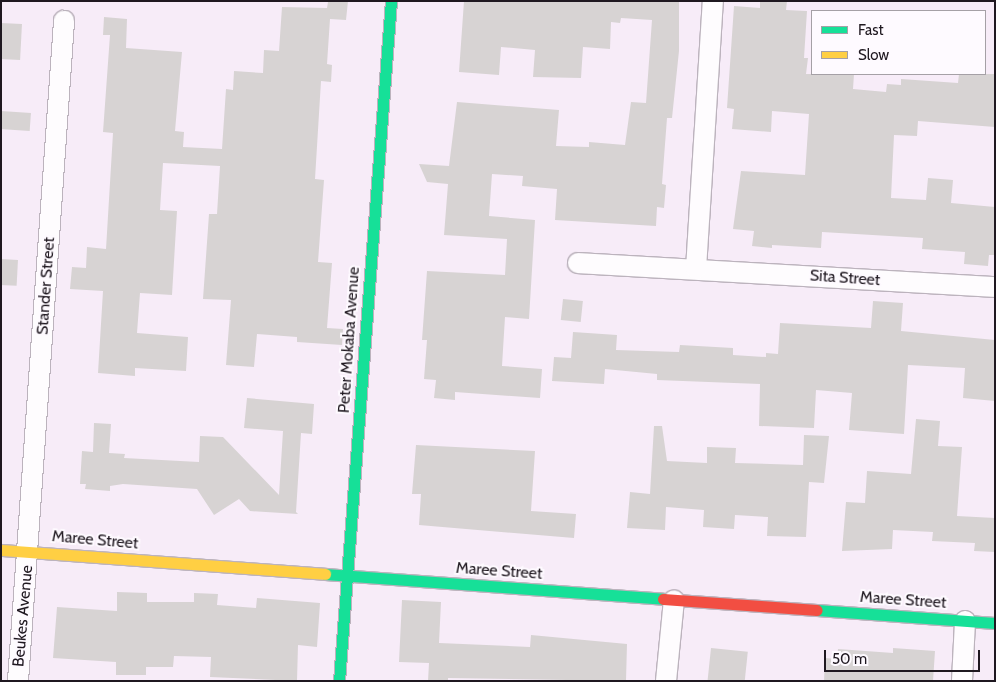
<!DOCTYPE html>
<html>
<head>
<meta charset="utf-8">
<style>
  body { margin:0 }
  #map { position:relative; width:996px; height:682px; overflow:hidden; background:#f7ecf8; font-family:Cabin,sans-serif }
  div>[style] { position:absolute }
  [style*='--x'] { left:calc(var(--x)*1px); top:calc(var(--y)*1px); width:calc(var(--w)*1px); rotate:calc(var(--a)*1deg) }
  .building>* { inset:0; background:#d7d3d3; transform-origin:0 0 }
  .roads { filter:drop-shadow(1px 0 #bcb3bd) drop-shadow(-1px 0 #bcb3bd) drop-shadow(0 1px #bcb3bd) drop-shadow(0 -1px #bcb3bd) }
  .street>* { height:20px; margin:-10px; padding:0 10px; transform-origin:10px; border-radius:10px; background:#fefcfe }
  .fast>* { height:11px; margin:-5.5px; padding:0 5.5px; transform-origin:5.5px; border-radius:5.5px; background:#16e098 }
  .slow>* { height:11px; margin:-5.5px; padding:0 5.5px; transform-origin:5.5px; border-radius:5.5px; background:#ffcf43 }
  .jam>* { height:11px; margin:-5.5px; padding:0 5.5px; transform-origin:5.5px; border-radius:5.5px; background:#f24e42 }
  span { translate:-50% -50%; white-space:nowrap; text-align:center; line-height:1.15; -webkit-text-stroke:4px #fefaff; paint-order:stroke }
  .street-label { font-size:16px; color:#1f1820 }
  .frame { position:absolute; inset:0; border:2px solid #1f1820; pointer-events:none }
  .legend { position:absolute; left:811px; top:10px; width:175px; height:65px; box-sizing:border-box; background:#fefaff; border:1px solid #a5a0a6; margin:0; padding:6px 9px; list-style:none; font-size:15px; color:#1f1820 }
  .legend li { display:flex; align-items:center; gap:10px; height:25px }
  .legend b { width:25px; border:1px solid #a5a0a6 }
  .scale { position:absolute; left:824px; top:650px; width:156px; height:22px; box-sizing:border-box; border:2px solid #1f1820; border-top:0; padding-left:6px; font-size:15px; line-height:18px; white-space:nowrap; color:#1f1820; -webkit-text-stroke:4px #fefaff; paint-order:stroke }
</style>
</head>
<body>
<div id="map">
  <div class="building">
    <i style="clip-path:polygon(348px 1px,346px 20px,330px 19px,327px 64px,332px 65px,331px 82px,321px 81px,315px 179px,324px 180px,318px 262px,332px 263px,327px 328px,343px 329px,342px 345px,297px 342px,297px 337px,257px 334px,254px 367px,226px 365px,231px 300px,203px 299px,209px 214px,217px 214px,220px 166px,163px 163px,160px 210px,177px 211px,172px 295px,140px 293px,137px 333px,188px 337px,186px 371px,135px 368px,135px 376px,98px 373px,103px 291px,70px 289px,72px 267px,86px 268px,87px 247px,106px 249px,113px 133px,103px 132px,110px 35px,103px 35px,104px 17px,127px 19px,126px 48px,182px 52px,175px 131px,184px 132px,183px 147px,222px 149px,226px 89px,233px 90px,234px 71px,263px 73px,264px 50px,279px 51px,282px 7px,327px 8px,328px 2px)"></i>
    <i style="clip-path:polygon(464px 1px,679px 2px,679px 51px,672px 118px,667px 118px,662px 184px,666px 185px,664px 208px,657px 207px,656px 226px,555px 220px,557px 189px,522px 186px,523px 176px,492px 174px,489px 216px,535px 220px,529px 319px,505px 317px,502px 366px,542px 369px,540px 398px,455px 392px,455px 400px,434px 398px,436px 380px,424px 379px,427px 340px,422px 340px,427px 271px,505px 275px,507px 239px,444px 235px,448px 184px,427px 182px,419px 164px,449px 166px,457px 102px,559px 110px,556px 146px,589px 147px,589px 142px,625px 145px,631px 102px,646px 103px,652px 20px,621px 18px,620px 23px,611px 22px,610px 49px,583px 47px,581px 78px,533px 77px,535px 50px,501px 47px,499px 75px,459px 72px)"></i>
    <i style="clip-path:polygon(760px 1px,787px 1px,786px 10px,807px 11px,804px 58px,808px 58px,806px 74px,854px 74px,853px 89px,886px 92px,887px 84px,901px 85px,901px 79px,958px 83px,959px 74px,995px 74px,995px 127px,918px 121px,917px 136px,894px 135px,891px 198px,926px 200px,928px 178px,953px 180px,951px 203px,995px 207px,995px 255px,989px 255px,988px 266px,964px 264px,965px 252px,922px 249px,923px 238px,822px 232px,821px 248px,772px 245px,772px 248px,752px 246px,754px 231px,733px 229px,741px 171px,805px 175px,809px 114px,772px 111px,771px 132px,732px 129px,734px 109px,727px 108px,734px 6px,760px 8px)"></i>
    <i style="left:1px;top:23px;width:21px;height:36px;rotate:3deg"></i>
    <i style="left:1px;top:111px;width:30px;height:18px;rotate:4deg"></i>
    <i style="left:1px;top:259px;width:17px;height:26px;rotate:3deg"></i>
    <i style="left:563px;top:299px;width:20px;height:21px;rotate:6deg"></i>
    <i style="clip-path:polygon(873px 301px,903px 303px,901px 331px,995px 340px,995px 401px,963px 398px,965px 368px,908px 365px,904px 434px,849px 430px,852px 393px,816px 390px,814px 428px,759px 426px,760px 384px,657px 380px,657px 374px,605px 369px,604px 384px,552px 381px,554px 357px,571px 358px,573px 332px,617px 335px,616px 350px,679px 352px,680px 345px,733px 348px,733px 355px,766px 357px,766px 353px,778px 354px,780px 323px,871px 328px)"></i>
    <i style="clip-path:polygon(247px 398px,314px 404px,312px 434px,301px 433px,296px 512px,298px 514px,250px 511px,239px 499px,214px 515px,197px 489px,123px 484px,110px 486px,110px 491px,85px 489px,86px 484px,80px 484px,82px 451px,93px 452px,94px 423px,111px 424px,109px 453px,125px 454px,124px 458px,199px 462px,200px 436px,223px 437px,279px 495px,283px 431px,244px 428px)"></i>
    <i style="clip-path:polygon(916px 419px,940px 421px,938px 446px,962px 447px,957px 516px,995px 518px,995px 552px,974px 551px,975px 543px,932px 541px,933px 532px,893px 530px,892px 549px,842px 551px,846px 502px,865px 503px,867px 471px,911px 474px)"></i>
    <i style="clip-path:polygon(654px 426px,662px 426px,667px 461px,707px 463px,707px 447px,736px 448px,735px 463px,803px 465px,804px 435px,829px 436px,824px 483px,809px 482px,806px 537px,767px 536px,768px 517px,735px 515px,734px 529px,703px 527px,704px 510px,666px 507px,665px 530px,627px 528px,630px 492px,650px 494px)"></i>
    <i style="clip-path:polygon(416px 445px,535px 451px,531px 511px,576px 514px,574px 538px,419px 525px,421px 494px,412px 494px)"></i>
    <i style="clip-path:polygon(117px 592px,147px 593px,147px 602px,194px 602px,194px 593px,218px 594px,217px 605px,256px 608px,257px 598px,320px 603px,317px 647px,298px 645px,297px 681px,210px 677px,211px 657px,174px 656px,173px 667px,146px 667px,146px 675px,116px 675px,116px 662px,53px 658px,57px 607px,117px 611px)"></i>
    <i style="clip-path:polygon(402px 600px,441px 602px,439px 643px,530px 647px,531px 635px,627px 644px,626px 681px,448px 678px,448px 681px,428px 681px,429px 663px,399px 662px)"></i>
    <i style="left:711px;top:648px;width:37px;height:33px;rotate:6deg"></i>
    <i style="clip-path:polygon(893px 648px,935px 651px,933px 681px,824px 681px,825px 658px,837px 659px,838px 649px,893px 653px)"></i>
  </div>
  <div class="roads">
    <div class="street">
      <i style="--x:578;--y:263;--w:418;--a:3.3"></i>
      <i style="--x:696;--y:269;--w:269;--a:-86.4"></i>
      <i style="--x:18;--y:681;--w:662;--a:-86.01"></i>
      <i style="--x:666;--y:681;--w:81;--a:-84.4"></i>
      <i style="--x:962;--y:681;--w:60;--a:-87.1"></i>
    </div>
    <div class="fast">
      <i style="--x:325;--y:574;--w:339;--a:4.2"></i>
      <i style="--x:817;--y:610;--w:178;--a:4.2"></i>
      <i style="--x:339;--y:681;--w:682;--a:-85.63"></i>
    </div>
    <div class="slow">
      <i style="--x:1;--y:550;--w:325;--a:4.2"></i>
    </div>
    <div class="jam">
      <i style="--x:663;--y:599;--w:154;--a:4.1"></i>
    </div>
  </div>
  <div class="street-label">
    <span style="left:845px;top:278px;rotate:4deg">Sita Street</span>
    <span style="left:46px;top:286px;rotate:-86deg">Stander Street</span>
    <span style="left:349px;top:340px;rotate:-86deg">Peter Mokaba Avenue</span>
    <span style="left:95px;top:540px;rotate:5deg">Maree Street</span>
    <span style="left:499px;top:571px;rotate:4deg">Maree Street</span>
    <span style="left:903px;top:600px;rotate:4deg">Maree Street</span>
    <span style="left:23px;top:616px;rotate:-85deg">Beukes Avenue</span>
  </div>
  <div class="frame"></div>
  <ul class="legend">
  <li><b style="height:6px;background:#16e098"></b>Fast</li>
  <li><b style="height:6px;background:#ffcf43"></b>Slow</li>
  </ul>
  <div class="scale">50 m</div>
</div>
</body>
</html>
